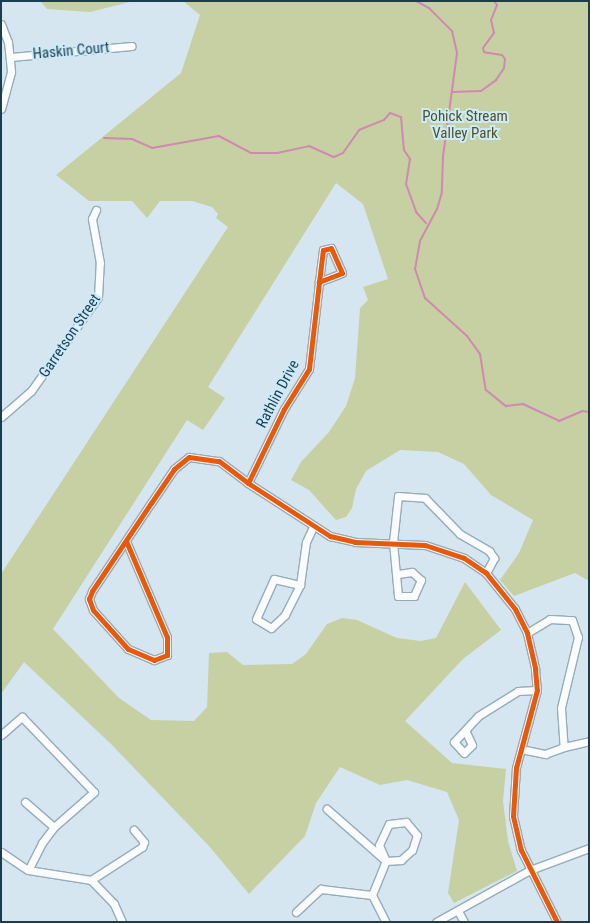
<!DOCTYPE html>
<html>
<head>
<meta charset="utf-8">
<style>
  body { margin:0 }
  #map { position:relative; width:590px; height:923px; overflow:hidden; background:#d6e6f0; font-family:"Roboto Condensed",sans-serif }
  div>[style] { position:absolute }
  [style*='--x'] { left:calc(var(--x)*1px); top:calc(var(--y)*1px); width:calc(var(--w)*1px); rotate:calc(var(--a)*1deg) }
  .green>* { inset:0; background:#c6d0a2 }
  .stream>* { height:2px; margin:-1px; padding:0 1px; transform-origin:1px; border-radius:1px; background:#d188b2 }
  .roads { filter:drop-shadow(1px 0 #95acb8) drop-shadow(-1px 0 #95acb8) drop-shadow(0 1px #95acb8) drop-shadow(0 -1px #95acb8) }
  .minor>* { height:7px; margin:-3.5px; padding:0 3.5px; transform-origin:3.5px; border-radius:3.5px; background:#f9fbfd }
  .cycleway>* { height:5px; margin:-2.5px; padding:0 2.5px; transform-origin:2.5px; border-radius:2.5px; background:#e8590c }
  span { translate:-50% -50%; white-space:nowrap; text-align:center; line-height:1.15; -webkit-text-stroke:4px #cceafa; paint-order:stroke }
  .street-label { font-size:15px; color:#1c3d4d }
  .park-label { font-size:15px; color:#525420 }
  .frame { position:absolute; inset:0; border:2px solid #1c3d4d; pointer-events:none }
</style>
</head>
<body>
<div id="map">
  <div class="green">
    <i style="clip-path:polygon(40px 1px,134px 1px,90px 12px,47px 9px)"></i>
    <i style="clip-path:polygon(183px 1px,589px 1px,589px 581px,575px 573px,514px 596px,500px 580px,519px 553px,533px 520px,491px 495px,464px 464px,438px 452px,400px 450px,366px 471px,356px 489px,352px 508px,346px 517px,336px 520px,309px 490px,291px 480px,301px 462px,329px 432px,346px 406px,355px 378px,360px 308px,368px 300px,363px 287px,388px 279px,363px 204px,336px 183px,208px 387px,225px 398px,203px 430px,187px 420px,53px 629px,119px 698px,151px 720px,194px 721px,207px 707px,209px 653px,227px 652px,243px 665px,292px 664px,306px 654px,327px 624px,342px 618px,357px 620px,397px 638px,421px 641px,436px 638px,465px 582px,501px 630px,463px 659px,405px 721px,452px 763px,506px 769px,503px 801px,508px 841px,517px 871px,454px 903px,448px 893px,459px 820px,447px 792px,407px 780px,380px 785px,340px 767px,316px 803px,305px 836px,249px 894px,209px 846px,111px 744px,24px 662px,1px 694px,1px 574px,228px 227px,216px 218px,218px 214px,212px 207px,192px 201px,160px 201px,147px 218px,132px 201px,89px 201px,56px 175px,181px 73px,200px 15px)"></i>
  </div>
  <div class="stream">
    <i style="--x:416;--y:1;--w:15;--a:28"></i>
    <i style="--x:429;--y:8;--w:33;--a:45"></i>
    <i style="--x:452;--y:31;--w:23;--a:77"></i>
    <i style="--x:457;--y:53;--w:105;--a:97.7"></i>
    <i style="--x:443;--y:157;--w:35;--a:92"></i>
    <i style="--x:442;--y:192;--w:18;--a:106"></i>
    <i style="--x:437;--y:209;--w:36;--a:118"></i>
    <i style="--x:420;--y:241;--w:28;--a:100"></i>
    <i style="--x:415;--y:269;--w:31;--a:71"></i>
    <i style="--x:425;--y:298;--w:57;--a:42.1"></i>
    <i style="--x:467;--y:336;--w:22;--a:54"></i>
    <i style="--x:480;--y:354;--w:36;--a:81"></i>
    <i style="--x:486;--y:390;--w:26;--a:39"></i>
    <i style="--x:506;--y:406;--w:17;--a:-7"></i>
    <i style="--x:523;--y:404;--w:40;--a:25"></i>
    <i style="--x:559;--y:421;--w:25;--a:-23"></i>
    <i style="--x:582;--y:411;--w:7;--a:8"></i>
    <i style="--x:452;--y:92;--w:29;--a:-2"></i>
    <i style="--x:481;--y:91;--w:19;--a:-36"></i>
    <i style="--x:496;--y:80;--w:14;--a:-56"></i>
    <i style="--x:504;--y:68;--w:9;--a:-84"></i>
    <i style="--x:505;--y:59;--w:5;--a:-127"></i>
    <i style="--x:502;--y:55;--w:18;--a:-171"></i>
    <i style="--x:484;--y:52;--w:4;--a:-104"></i>
    <i style="--x:483;--y:48;--w:19;--a:-54"></i>
    <i style="--x:494;--y:33;--w:13;--a:-103"></i>
    <i style="--x:491;--y:20;--w:16;--a:-68"></i>
    <i style="--x:497;--y:5;--w:5;--a:-127"></i>
    <i style="--x:104;--y:138;--w:28;--a:2"></i>
    <i style="--x:132;--y:139;--w:22;--a:24"></i>
    <i style="--x:152;--y:148;--w:68;--a:-10.2"></i>
    <i style="--x:219;--y:136;--w:36;--a:28"></i>
    <i style="--x:251;--y:153;--w:26;--a:0"></i>
    <i style="--x:277;--y:153;--w:33;--a:-12"></i>
    <i style="--x:309;--y:146;--w:27;--a:24"></i>
    <i style="--x:334;--y:157;--w:10;--a:-24"></i>
    <i style="--x:343;--y:153;--w:28;--a:-55"></i>
    <i style="--x:359;--y:130;--w:27;--a:-22"></i>
    <i style="--x:384;--y:120;--w:9;--a:-49"></i>
    <i style="--x:390;--y:113;--w:12;--a:20"></i>
    <i style="--x:401;--y:117;--w:33;--a:85"></i>
    <i style="--x:404;--y:150;--w:11;--a:56"></i>
    <i style="--x:410;--y:159;--w:25;--a:99"></i>
    <i style="--x:406;--y:184;--w:30;--a:70"></i>
    <i style="--x:416;--y:212;--w:15;--a:48"></i>
  </div>
  <div class="roads">
    <div class="minor">
      <i style="--x:1;--y:24;--w:19;--a:69"></i>
      <i style="--x:8;--y:42;--w:30;--a:84"></i>
      <i style="--x:11;--y:72;--w:38;--a:105"></i>
      <i style="--x:11;--y:57;--w:121;--a:-5.2"></i>
      <i style="--x:1;--y:417;--w:40;--a:-41"></i>
      <i style="--x:31;--y:391;--w:115;--a:-54.5"></i>
      <i style="--x:98;--y:297;--w:34;--a:-87"></i>
      <i style="--x:100;--y:263;--w:45;--a:-100.3"></i>
      <i style="--x:92;--y:219;--w:10;--a:-66"></i>
      <i style="--x:248;--y:483;--w:82;--a:-64.1"></i>
      <i style="--x:284;--y:409;--w:47;--a:-58"></i>
      <i style="--x:309;--y:369;--w:88;--a:-83.4"></i>
      <i style="--x:319;--y:282;--w:32;--a:-83"></i>
      <i style="--x:323;--y:250;--w:8;--a:-14"></i>
      <i style="--x:331;--y:248;--w:27;--a:66"></i>
      <i style="--x:342;--y:273;--w:25;--a:159"></i>
      <i style="--x:126;--y:541;--w:104;--a:66.9"></i>
      <i style="--x:167;--y:637;--w:18;--a:90"></i>
      <i style="--x:167;--y:655;--w:14;--a:159"></i>
      <i style="--x:154;--y:660;--w:28;--a:-157"></i>
      <i style="--x:128;--y:649;--w:52;--a:-131.9"></i>
      <i style="--x:93;--y:610;--w:12;--a:-110"></i>
      <i style="--x:89;--y:599;--w:9;--a:-69"></i>
      <i style="--x:92;--y:591;--w:106;--a:-56.2"></i>
      <i style="--x:151;--y:503;--w:41;--a:-55.9"></i>
      <i style="--x:174;--y:469;--w:19;--a:-39"></i>
      <i style="--x:189;--y:457;--w:30;--a:8"></i>
      <i style="--x:219;--y:461;--w:36;--a:37"></i>
      <i style="--x:248;--y:483;--w:98;--a:32.9"></i>
      <i style="--x:330;--y:536;--w:26;--a:13"></i>
      <i style="--x:355;--y:542;--w:70;--a:2.5"></i>
      <i style="--x:425;--y:545;--w:41;--a:18.4"></i>
      <i style="--x:464;--y:558;--w:27;--a:34"></i>
      <i style="--x:486;--y:573;--w:46;--a:51.1"></i>
      <i style="--x:515;--y:609;--w:27;--a:63"></i>
      <i style="--x:527;--y:633;--w:37;--a:77"></i>
      <i style="--x:535;--y:669;--w:21;--a:85"></i>
      <i style="--x:537;--y:690;--w:81;--a:105.1"></i>
      <i style="--x:516;--y:768;--w:48;--a:93.6"></i>
      <i style="--x:513;--y:816;--w:35;--a:77"></i>
      <i style="--x:521;--y:850;--w:80;--a:63.4"></i>
      <i style="--x:398;--y:574;--w:14;--a:-8"></i>
      <i style="--x:412;--y:572;--w:12;--a:42"></i>
      <i style="--x:421;--y:580;--w:17;--a:114"></i>
      <i style="--x:414;--y:596;--w:16;--a:180"></i>
      <i style="--x:398;--y:596;--w:54;--a:-95.3"></i>
      <i style="--x:393;--y:542;--w:46;--a:-83.8"></i>
      <i style="--x:398;--y:496;--w:27;--a:4"></i>
      <i style="--x:425;--y:498;--w:50;--a:45.8"></i>
      <i style="--x:460;--y:534;--w:34;--a:30"></i>
      <i style="--x:489;--y:551;--w:9;--a:54"></i>
      <i style="--x:494;--y:558;--w:17;--a:118"></i>
      <i style="--x:300;--y:585;--w:34;--a:117"></i>
      <i style="--x:285;--y:615;--w:19;--a:137"></i>
      <i style="--x:271;--y:628;--w:17;--a:-149"></i>
      <i style="--x:256;--y:619;--w:44;--a:-65.8"></i>
      <i style="--x:274;--y:579;--w:27;--a:13"></i>
      <i style="--x:300;--y:585;--w:43;--a:-82.1"></i>
      <i style="--x:306;--y:542;--w:17;--a:-65"></i>
      <i style="--x:527;--y:633;--w:27;--a:-31"></i>
      <i style="--x:550;--y:619;--w:22;--a:3"></i>
      <i style="--x:572;--y:620;--w:18;--a:71"></i>
      <i style="--x:578;--y:637;--w:73;--a:103.5"></i>
      <i style="--x:561;--y:708;--w:39;--a:86"></i>
      <i style="--x:564;--y:747;--w:26;--a:-13"></i>
      <i style="--x:466;--y:732;--w:14;--a:65"></i>
      <i style="--x:472;--y:745;--w:11;--a:135"></i>
      <i style="--x:464;--y:753;--w:15;--a:-132"></i>
      <i style="--x:454;--y:742;--w:35;--a:-47"></i>
      <i style="--x:478;--y:716;--w:47;--a:-32"></i>
      <i style="--x:518;--y:691;--w:19;--a:-3"></i>
      <i style="--x:1;--y:735;--w:28;--a:-41"></i>
      <i style="--x:22;--y:717;--w:104;--a:46.2"></i>
      <i style="--x:94;--y:792;--w:53;--a:138.8"></i>
      <i style="--x:54;--y:827;--w:20;--a:127"></i>
      <i style="--x:42;--y:843;--w:30;--a:117"></i>
      <i style="--x:521;--y:749;--w:25;--a:12"></i>
      <i style="--x:545;--y:754;--w:20;--a:-20"></i>
      <i style="--x:25;--y:802;--w:38;--a:41"></i>
      <i style="--x:406;--y:822;--w:17;--a:50"></i>
      <i style="--x:417;--y:835;--w:16;--a:108"></i>
      <i style="--x:412;--y:850;--w:15;--a:138"></i>
      <i style="--x:401;--y:860;--w:15;--a:176"></i>
      <i style="--x:386;--y:861;--w:17;--a:-114"></i>
      <i style="--x:379;--y:845;--w:23;--a:-65"></i>
      <i style="--x:389;--y:824;--w:17;--a:-7"></i>
      <i style="--x:1;--y:852;--w:32;--a:34"></i>
      <i style="--x:28;--y:870;--w:64;--a:9"></i>
      <i style="--x:91;--y:880;--w:61;--a:-32.9"></i>
      <i style="--x:142;--y:847;--w:5;--a:-68"></i>
      <i style="--x:144;--y:842;--w:16;--a:-130"></i>
      <i style="--x:91;--y:880;--w:33;--a:46"></i>
      <i style="--x:114;--y:904;--w:20;--a:66"></i>
      <i style="--x:372;--y:895;--w:30;--a:63"></i>
      <i style="--x:458;--y:911;--w:13;--a:61"></i>
      <i style="--x:296;--y:912;--w:34;--a:-43"></i>
      <i style="--x:321;--y:889;--w:51;--a:6.7"></i>
      <i style="--x:372;--y:895;--w:37;--a:-68"></i>
      <i style="--x:386;--y:861;--w:79;--a:-138.6"></i>
      <i style="--x:436;--y:922;--w:107;--a:-29"></i>
      <i style="--x:530;--y:870;--w:63;--a:-20.4"></i>
    </div>
  </div>
  <div class="cycleway">
    <i style="--x:248;--y:483;--w:82;--a:-64.1"></i>
    <i style="--x:284;--y:409;--w:47;--a:-58"></i>
    <i style="--x:309;--y:369;--w:88;--a:-83.4"></i>
    <i style="--x:319;--y:282;--w:32;--a:-83"></i>
    <i style="--x:323;--y:250;--w:8;--a:-14"></i>
    <i style="--x:331;--y:248;--w:27;--a:66"></i>
    <i style="--x:342;--y:273;--w:25;--a:159"></i>
    <i style="--x:126;--y:541;--w:104;--a:66.9"></i>
    <i style="--x:167;--y:637;--w:18;--a:90"></i>
    <i style="--x:167;--y:655;--w:14;--a:159"></i>
    <i style="--x:154;--y:660;--w:28;--a:-157"></i>
    <i style="--x:128;--y:649;--w:52;--a:-131.9"></i>
    <i style="--x:93;--y:610;--w:12;--a:-110"></i>
    <i style="--x:89;--y:599;--w:9;--a:-69"></i>
    <i style="--x:92;--y:591;--w:106;--a:-56.2"></i>
    <i style="--x:151;--y:503;--w:41;--a:-55.9"></i>
    <i style="--x:174;--y:469;--w:19;--a:-39"></i>
    <i style="--x:189;--y:457;--w:30;--a:8"></i>
    <i style="--x:219;--y:461;--w:36;--a:37"></i>
    <i style="--x:248;--y:483;--w:98;--a:32.9"></i>
    <i style="--x:330;--y:536;--w:26;--a:13"></i>
    <i style="--x:355;--y:542;--w:70;--a:2.5"></i>
    <i style="--x:425;--y:545;--w:41;--a:18.4"></i>
    <i style="--x:464;--y:558;--w:27;--a:34"></i>
    <i style="--x:486;--y:573;--w:46;--a:51.1"></i>
    <i style="--x:515;--y:609;--w:27;--a:63"></i>
    <i style="--x:527;--y:633;--w:37;--a:77"></i>
    <i style="--x:535;--y:669;--w:21;--a:85"></i>
    <i style="--x:537;--y:690;--w:81;--a:105.1"></i>
    <i style="--x:516;--y:768;--w:48;--a:93.6"></i>
    <i style="--x:513;--y:816;--w:35;--a:77"></i>
    <i style="--x:521;--y:850;--w:80;--a:63.4"></i>
  </div>
  <div class="street-label">
    <span style="left:71px;top:51px;rotate:-5deg">Haskin Court</span>
    <span style="left:70px;top:336px;rotate:-56deg">Garretson Street</span>
    <span style="left:278px;top:394px;rotate:-62deg">Rathlin Drive</span>
  </div>
  <div class="park-label">
    <span style="left:465px;top:125px">Pohick Stream<br>Valley Park</span>
  </div>
  <div class="frame"></div>
</div>
</body>
</html>
